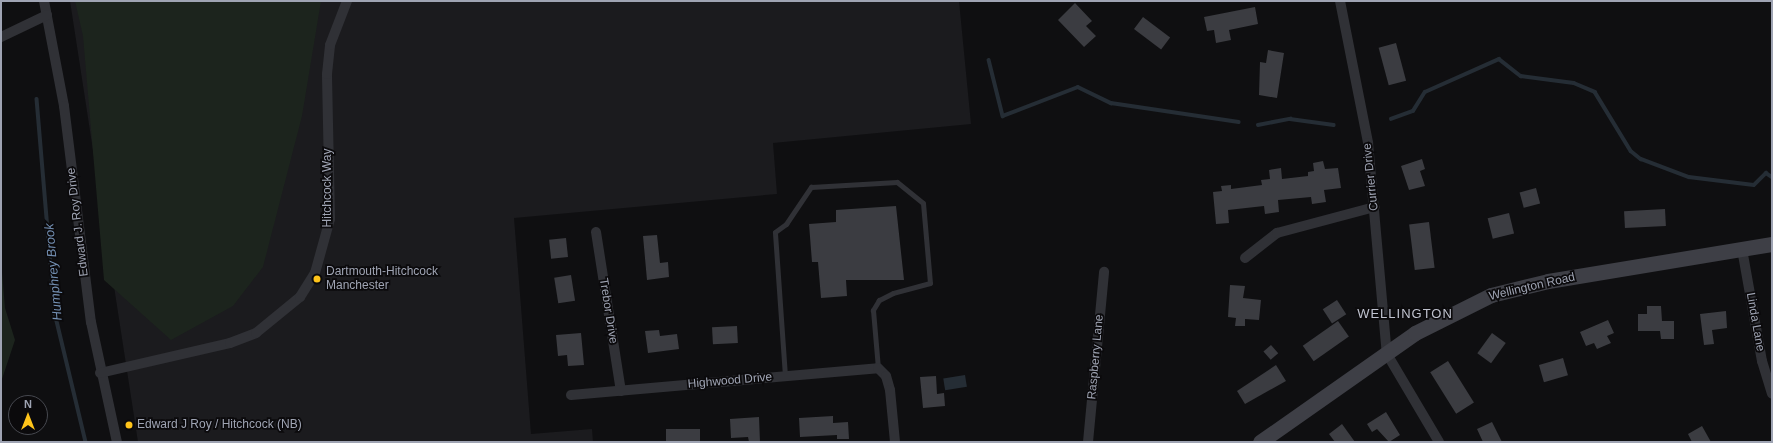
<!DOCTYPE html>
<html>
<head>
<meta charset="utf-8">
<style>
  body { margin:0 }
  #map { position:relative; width:1773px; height:443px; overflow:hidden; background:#0f0f11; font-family:Arial,sans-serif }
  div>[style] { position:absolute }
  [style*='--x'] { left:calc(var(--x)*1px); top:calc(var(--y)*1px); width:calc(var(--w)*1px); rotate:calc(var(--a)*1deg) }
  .built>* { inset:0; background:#1b1b1e }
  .green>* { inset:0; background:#1c241d }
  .water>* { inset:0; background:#252d35; transform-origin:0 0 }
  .stream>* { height:3.5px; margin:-1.75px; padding:0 1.75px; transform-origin:1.75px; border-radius:1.75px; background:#252d35 }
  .building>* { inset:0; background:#3b3c41; transform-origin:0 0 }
  .lane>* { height:5px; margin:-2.5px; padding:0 2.5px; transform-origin:2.5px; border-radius:2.5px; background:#303136 }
  .street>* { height:10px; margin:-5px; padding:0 5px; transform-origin:5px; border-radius:5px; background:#303136 }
  .secondary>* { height:15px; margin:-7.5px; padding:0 7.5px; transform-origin:7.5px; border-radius:7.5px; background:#3e3f46 }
  .dots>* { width:11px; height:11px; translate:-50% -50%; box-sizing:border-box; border:2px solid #0b0a0c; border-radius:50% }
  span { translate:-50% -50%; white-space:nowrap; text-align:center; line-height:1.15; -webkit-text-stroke:3.5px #0b0a0c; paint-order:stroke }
  .street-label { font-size:12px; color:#9fa4b3 }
  .poi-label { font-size:12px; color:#9fa4b3 }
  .left { translate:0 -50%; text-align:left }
  .water-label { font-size:13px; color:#738fb2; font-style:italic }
  .neighbourhood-label { font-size:13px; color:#c0c3cf; letter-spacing:1px }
  .frame { position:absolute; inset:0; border:2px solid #9fa4b3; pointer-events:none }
  .north { position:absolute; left:8px; top:395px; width:40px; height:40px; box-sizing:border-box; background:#0b0a0c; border:1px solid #46484f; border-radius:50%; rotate:0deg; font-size:11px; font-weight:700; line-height:16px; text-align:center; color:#9fa4b3 }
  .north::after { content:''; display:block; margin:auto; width:14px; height:18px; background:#ffc41a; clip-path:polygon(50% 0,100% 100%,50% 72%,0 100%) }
</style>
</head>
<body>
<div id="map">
  <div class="built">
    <i style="clip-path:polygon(70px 1px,959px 1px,971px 124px,773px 143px,777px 194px,514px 218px,531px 434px,592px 429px,593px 442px,138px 442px)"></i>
  </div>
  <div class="green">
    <i style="clip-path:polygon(75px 1px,321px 1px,302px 116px,263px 267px,233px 306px,171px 340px,104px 280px,83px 36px)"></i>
    <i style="clip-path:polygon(1px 260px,5px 308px,15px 340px,1px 382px)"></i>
  </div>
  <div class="water">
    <i style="left:965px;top:375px;width:12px;height:22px;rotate:81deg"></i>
  </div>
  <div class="stream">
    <i style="--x:989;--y:60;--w:58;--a:76"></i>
    <i style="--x:1003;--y:116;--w:80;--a:-21.1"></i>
    <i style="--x:1078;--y:87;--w:37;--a:26"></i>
    <i style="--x:1111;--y:103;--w:129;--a:8.4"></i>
    <i style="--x:37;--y:99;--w:215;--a:85.2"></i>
    <i style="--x:55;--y:313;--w:133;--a:76.5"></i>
    <i style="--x:1391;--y:119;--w:23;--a:-20"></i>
    <i style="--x:1413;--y:111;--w:22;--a:-58"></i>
    <i style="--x:1425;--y:92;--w:81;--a:-24"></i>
    <i style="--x:1499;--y:59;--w:28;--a:38"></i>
    <i style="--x:1521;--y:76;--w:53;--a:7.5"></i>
    <i style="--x:1574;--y:83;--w:23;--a:23"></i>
    <i style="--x:1595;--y:92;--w:69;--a:58.6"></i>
    <i style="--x:1631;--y:151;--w:13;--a:39"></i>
    <i style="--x:1641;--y:159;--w:51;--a:20.6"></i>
    <i style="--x:1689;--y:177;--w:65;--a:7"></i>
    <i style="--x:1754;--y:185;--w:17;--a:-45"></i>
    <i style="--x:1766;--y:173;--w:7;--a:34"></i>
    <i style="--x:1258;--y:125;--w:33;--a:-11"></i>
    <i style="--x:1290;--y:119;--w:44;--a:7.8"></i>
  </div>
  <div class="building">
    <i style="clip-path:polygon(1075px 3px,1092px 21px,1086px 26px,1096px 36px,1084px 47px,1058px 20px)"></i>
    <i style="clip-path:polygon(1255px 7px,1258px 24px,1229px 30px,1231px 40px,1216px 43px,1214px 30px,1207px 31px,1204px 17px)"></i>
    <i style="left:1143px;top:17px;width:34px;height:15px;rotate:37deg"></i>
    <i style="left:1396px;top:43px;width:39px;height:18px;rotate:75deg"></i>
    <i style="clip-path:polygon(1268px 50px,1284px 53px,1277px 98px,1259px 95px,1260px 62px,1266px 63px)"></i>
    <i style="clip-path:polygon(1422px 159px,1425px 169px,1420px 171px,1425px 186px,1409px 190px,1401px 166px)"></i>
    <i style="clip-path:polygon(1323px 161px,1325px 169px,1338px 168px,1341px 188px,1324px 190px,1326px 202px,1312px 204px,1311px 197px,1278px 200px,1279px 212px,1265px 214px,1264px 206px,1228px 210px,1229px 223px,1216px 224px,1213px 192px,1222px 191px,1221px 186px,1231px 185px,1231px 189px,1262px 185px,1261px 180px,1270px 179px,1269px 170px,1281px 168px,1282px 179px,1308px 176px,1308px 172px,1314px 171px,1313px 163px)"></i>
    <i style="left:1536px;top:188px;width:16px;height:17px;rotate:75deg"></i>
    <i style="clip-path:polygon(896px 206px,904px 280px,846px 280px,847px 296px,821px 298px,818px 262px,812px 262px,809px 224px,836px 222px,836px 210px)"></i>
    <i style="left:1665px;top:209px;width:17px;height:41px;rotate:87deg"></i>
    <i style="left:1509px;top:213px;width:21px;height:22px;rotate:76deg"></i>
    <i style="left:1429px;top:222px;width:46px;height:20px;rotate:83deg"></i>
    <i style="clip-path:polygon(657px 235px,660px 263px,668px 262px,669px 277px,647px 280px,643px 236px)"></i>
    <i style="left:566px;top:238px;width:19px;height:17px;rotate:84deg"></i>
    <i style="left:571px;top:275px;width:26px;height:17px;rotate:81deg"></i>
    <i style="clip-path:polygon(1230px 285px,1245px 286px,1243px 298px,1261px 300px,1259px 320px,1245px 319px,1245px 326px,1235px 326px,1236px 318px,1228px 317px)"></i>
    <i style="left:1337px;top:300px;width:17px;height:17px;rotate:57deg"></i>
    <i style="clip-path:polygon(1647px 306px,1661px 306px,1662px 321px,1674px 321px,1674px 339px,1661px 339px,1660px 331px,1638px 331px,1638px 314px,1647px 314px)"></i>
    <i style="clip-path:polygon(1726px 311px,1727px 328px,1712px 330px,1714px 344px,1704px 345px,1700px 314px)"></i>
    <i style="clip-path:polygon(1608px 320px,1614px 333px,1607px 336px,1611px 343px,1597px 349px,1594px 343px,1586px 346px,1580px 332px)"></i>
    <i style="left:1338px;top:321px;width:19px;height:43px;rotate:55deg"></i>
    <i style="left:737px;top:326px;width:17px;height:25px;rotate:87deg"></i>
    <i style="clip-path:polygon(659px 330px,660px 336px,677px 334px,679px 349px,648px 353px,645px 331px)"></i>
    <i style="clip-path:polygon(581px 333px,584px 365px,568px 366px,567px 355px,558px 356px,556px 335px)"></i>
    <i style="left:1492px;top:333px;width:17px;height:25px;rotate:36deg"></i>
    <i style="left:1271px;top:345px;width:11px;height:10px;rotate:49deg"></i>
    <i style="left:1563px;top:358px;width:18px;height:25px;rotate:74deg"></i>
    <i style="left:1448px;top:361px;width:49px;height:21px;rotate:58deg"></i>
    <i style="clip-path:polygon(1276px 365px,1286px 381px,1245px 404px,1237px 391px)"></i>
    <i style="clip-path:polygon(936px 376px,937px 394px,944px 393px,945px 406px,923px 408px,920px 377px)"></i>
    <i style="clip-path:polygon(1386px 412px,1400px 435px,1389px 442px,1377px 429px,1372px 432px,1367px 424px)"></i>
    <i style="clip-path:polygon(833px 416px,833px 423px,848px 422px,849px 439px,837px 439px,837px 435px,800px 437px,799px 418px)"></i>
    <i style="clip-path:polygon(759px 417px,760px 442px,749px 442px,748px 437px,731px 438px,730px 419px)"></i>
    <i style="clip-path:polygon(1492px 422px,1502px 442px,1483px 442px,1477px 429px)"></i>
    <i style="clip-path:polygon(1342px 424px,1355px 442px,1335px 442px,1329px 434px)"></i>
    <i style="clip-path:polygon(1702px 426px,1711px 442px,1692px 442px,1688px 434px)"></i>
    <i style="left:666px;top:429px;width:34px;height:13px"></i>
  </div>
  <div class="lane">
    <i style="--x:785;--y:376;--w:144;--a:-94"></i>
    <i style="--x:775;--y:232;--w:14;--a:-36"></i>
    <i style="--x:786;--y:224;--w:45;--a:-56"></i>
    <i style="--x:811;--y:187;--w:86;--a:-3.3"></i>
    <i style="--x:897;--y:182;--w:33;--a:39"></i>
    <i style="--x:923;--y:203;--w:80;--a:85"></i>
    <i style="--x:930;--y:283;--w:38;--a:165"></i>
    <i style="--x:893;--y:293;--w:16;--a:153"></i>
    <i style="--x:879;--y:300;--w:12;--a:121"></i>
    <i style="--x:873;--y:310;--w:58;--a:85.1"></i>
  </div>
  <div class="street">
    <i style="--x:44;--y:1;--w:107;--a:79.2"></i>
    <i style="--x:64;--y:106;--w:218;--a:82.9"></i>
    <i style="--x:91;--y:322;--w:123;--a:77.8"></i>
    <i style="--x:1340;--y:1;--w:145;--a:78.8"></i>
    <i style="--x:1368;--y:143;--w:212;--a:84.9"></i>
    <i style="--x:1387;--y:354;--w:102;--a:59.4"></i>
    <i style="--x:1;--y:37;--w:51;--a:-25.6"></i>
    <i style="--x:596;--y:232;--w:161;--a:81.1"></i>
    <i style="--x:1742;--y:249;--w:114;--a:79.9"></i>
    <i style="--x:1762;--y:361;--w:34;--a:73"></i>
    <i style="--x:1245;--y:258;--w:41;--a:-38"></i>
    <i style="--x:1277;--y:233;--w:101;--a:-14.9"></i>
    <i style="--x:100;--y:373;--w:133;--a:-13"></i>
    <i style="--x:230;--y:343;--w:28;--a:-21"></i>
    <i style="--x:256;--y:333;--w:57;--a:-39.3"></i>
    <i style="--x:300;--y:297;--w:28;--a:-58"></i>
    <i style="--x:315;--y:273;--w:56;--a:-74.5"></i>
    <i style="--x:330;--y:219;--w:145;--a:-91.2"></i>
    <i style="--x:327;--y:74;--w:29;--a:-84"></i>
    <i style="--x:330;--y:45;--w:47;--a:-68.9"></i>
    <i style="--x:571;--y:395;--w:308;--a:-5"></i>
    <i style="--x:878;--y:368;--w:11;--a:45"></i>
    <i style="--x:886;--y:376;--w:15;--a:74"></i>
    <i style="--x:890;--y:390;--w:52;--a:84.5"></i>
    <i style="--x:1088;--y:442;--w:171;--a:-84.6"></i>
  </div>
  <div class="secondary">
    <i style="--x:1260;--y:442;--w:189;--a:-35.1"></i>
    <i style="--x:1415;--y:333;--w:85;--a:-26.6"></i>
    <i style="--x:1491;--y:295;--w:59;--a:-13.8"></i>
    <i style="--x:1548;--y:281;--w:227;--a:-9.4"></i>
  </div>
  <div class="dots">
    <i style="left:317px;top:279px;background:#ffc41a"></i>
    <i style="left:129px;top:425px;background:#ffc41a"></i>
  </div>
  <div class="street-label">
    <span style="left:1371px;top:177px;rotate:-96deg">Currier Drive</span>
    <span style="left:328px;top:188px;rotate:-90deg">Hitchcock Way</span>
    <span style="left:78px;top:222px;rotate:-97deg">Edward J. Roy Drive</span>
    <span style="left:1532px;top:287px;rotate:-13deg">Wellington Road</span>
    <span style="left:608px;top:311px;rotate:81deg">Trebor Drive</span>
    <span style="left:1755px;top:322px;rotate:80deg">Linda Lane</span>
    <span style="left:1096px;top:357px;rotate:-85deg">Raspberry Lane</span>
    <span style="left:730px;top:381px;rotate:-5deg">Highwood Drive</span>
  </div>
  <div class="poi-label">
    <span class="left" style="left:326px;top:279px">Dartmouth-Hitchcock<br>Manchester</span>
    <span class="left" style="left:137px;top:425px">Edward J Roy / Hitchcock (NB)</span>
  </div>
  <div class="water-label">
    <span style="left:54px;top:272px;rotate:-95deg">Humphrey Brook</span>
  </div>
  <div class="neighbourhood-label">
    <span style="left:1405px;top:314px">WELLINGTON</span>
  </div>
  <div class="frame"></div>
  <div class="north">N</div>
</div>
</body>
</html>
